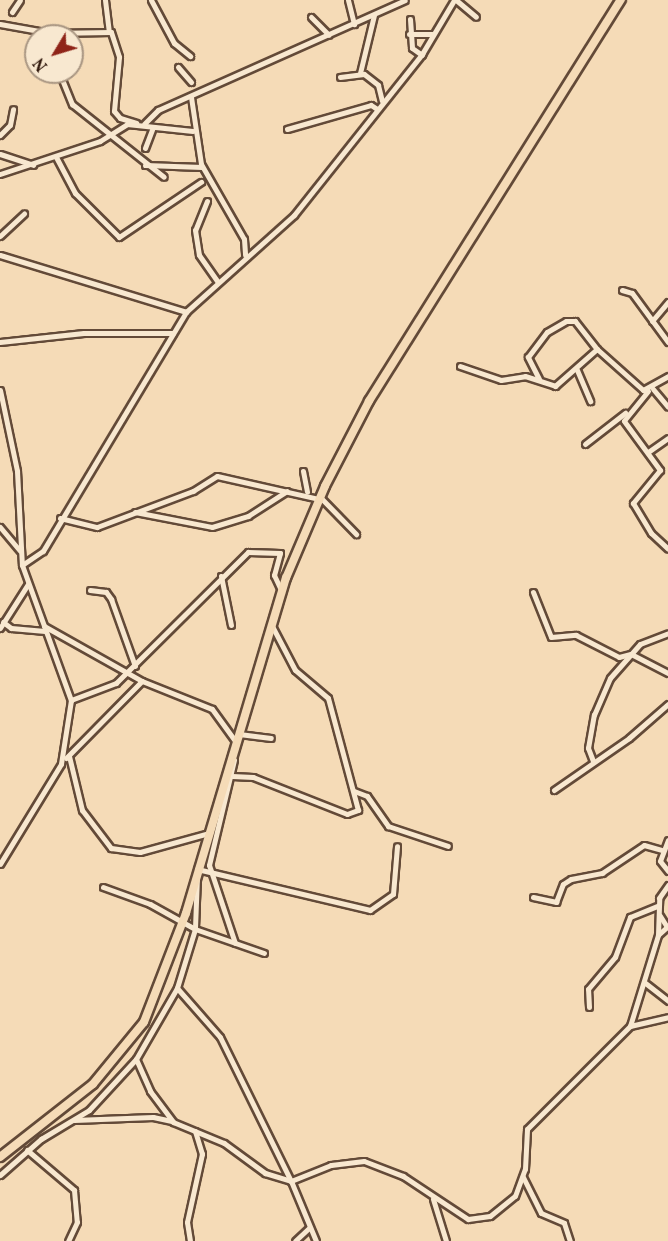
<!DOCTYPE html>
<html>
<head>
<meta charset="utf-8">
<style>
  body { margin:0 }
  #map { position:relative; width:668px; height:1241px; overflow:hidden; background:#f5dbb7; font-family:Vollkorn,serif }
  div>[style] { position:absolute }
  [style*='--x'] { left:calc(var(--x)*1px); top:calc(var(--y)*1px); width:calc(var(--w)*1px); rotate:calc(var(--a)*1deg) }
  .roads { filter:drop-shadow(2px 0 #634a38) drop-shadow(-2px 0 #634a38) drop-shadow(0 2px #634a38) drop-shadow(0 -2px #634a38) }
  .minor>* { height:5px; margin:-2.5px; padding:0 2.5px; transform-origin:2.5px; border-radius:2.5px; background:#f8e8d0 }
  .highway>* { height:8px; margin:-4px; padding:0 4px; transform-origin:4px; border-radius:4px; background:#f5dbb7 }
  span { translate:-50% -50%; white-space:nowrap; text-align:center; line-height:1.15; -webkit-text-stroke:4.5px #f8e8d0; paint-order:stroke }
  .north { position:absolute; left:24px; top:24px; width:60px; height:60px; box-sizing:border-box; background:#f8e8d0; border:2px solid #a99682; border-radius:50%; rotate:232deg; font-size:16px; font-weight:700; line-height:24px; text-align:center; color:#321a0e }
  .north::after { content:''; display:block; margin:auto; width:21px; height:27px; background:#8f2418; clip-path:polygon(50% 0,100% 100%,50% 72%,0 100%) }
</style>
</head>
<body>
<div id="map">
  <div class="roads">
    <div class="minor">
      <i style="--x:105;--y:0;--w:31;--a:83"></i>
      <i style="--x:151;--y:0;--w:49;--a:61.9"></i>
      <i style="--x:174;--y:43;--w:21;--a:39"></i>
      <i style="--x:348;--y:0;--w:25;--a:76"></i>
      <i style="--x:456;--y:0;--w:26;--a:40"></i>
      <i style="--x:12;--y:12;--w:14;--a:-56"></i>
      <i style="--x:311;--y:17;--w:25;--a:45"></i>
      <i style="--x:410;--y:19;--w:29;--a:86"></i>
      <i style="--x:412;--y:48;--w:12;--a:35"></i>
      <i style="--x:0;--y:24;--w:51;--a:10.2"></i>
      <i style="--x:50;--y:33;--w:61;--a:-0.9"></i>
      <i style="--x:111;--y:32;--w:26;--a:72"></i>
      <i style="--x:119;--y:57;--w:54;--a:95.3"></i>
      <i style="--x:114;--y:111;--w:9;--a:49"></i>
      <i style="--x:120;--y:118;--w:17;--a:17"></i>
      <i style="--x:409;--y:34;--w:23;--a:0"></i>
      <i style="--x:178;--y:67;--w:20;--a:49"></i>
      <i style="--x:59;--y:72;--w:35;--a:68"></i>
      <i style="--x:72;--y:104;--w:117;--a:38.4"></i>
      <i style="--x:360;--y:73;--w:60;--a:-76.4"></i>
      <i style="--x:340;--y:77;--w:24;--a:-7"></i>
      <i style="--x:364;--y:74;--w:18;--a:38"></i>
      <i style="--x:378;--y:85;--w:16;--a:76"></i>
      <i style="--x:191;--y:97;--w:68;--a:81.5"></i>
      <i style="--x:201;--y:164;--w:86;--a:60.2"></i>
      <i style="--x:244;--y:239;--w:16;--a:86"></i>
      <i style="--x:144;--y:124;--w:20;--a:-45"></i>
      <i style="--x:158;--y:110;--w:270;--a:-24"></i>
      <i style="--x:287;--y:129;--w:87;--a:-15.9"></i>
      <i style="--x:371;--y:105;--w:7;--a:34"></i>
      <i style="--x:0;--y:135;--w:14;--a:-45"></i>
      <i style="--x:10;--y:125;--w:16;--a:-79"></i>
      <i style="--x:145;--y:148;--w:22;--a:-69"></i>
      <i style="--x:0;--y:154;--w:35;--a:18"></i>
      <i style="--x:56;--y:157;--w:41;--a:62.2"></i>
      <i style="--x:75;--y:193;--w:62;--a:45"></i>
      <i style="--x:119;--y:237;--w:99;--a:-33.9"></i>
      <i style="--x:145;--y:165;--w:57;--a:2"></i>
      <i style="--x:0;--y:174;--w:105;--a:-18.3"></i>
      <i style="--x:100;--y:141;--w:32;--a:-32"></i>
      <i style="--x:127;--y:124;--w:66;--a:6.1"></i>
      <i style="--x:207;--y:201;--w:31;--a:112"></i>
      <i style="--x:195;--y:230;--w:25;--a:81"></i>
      <i style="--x:199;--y:255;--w:32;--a:55"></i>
      <i style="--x:0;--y:236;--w:33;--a:-43"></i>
      <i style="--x:0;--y:255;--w:195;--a:17"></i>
      <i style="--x:622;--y:290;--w:10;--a:17"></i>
      <i style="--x:632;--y:293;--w:61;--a:53.7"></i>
      <i style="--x:652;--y:321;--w:25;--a:-50"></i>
      <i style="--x:0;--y:342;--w:84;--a:-6.1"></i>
      <i style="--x:84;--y:333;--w:89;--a:0"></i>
      <i style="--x:460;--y:366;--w:43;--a:18.9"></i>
      <i style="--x:501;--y:380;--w:24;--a:-9"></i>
      <i style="--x:525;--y:376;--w:32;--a:18"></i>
      <i style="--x:555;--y:386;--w:56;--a:-41.4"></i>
      <i style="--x:597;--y:349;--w:62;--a:41.7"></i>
      <i style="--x:643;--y:390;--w:29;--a:-29"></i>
      <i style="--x:577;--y:370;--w:34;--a:67"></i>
      <i style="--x:539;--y:379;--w:25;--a:-117"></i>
      <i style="--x:528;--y:357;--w:31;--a:-53"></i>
      <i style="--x:547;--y:332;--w:22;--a:-30"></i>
      <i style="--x:566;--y:321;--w:9;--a:0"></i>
      <i style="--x:575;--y:321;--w:36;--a:52"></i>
      <i style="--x:653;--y:389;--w:23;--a:50"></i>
      <i style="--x:0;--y:390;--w:83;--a:78.1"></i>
      <i style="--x:17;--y:471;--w:94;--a:87"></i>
      <i style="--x:22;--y:565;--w:144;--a:70.1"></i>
      <i style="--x:71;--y:700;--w:65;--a:98.9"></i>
      <i style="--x:61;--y:764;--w:117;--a:121.4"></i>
      <i style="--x:648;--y:391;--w:38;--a:129"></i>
      <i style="--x:624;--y:421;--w:61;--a:53.7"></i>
      <i style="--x:660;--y:470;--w:43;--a:129.3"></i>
      <i style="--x:633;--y:503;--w:35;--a:59"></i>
      <i style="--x:651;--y:533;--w:23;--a:43"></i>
      <i style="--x:585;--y:444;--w:51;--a:-37.8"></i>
      <i style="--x:648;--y:452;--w:24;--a:-35"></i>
      <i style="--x:303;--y:471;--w:21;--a:79"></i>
      <i style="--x:320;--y:497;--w:52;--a:45.8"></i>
      <i style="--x:135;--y:512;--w:78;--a:11"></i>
      <i style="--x:212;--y:527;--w:38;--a:-17"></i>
      <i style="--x:248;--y:516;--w:46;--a:-32.7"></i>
      <i style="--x:60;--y:518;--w:38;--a:14"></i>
      <i style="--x:97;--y:527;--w:103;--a:-20.6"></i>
      <i style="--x:193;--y:491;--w:28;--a:-32"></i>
      <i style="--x:217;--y:476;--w:105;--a:12.7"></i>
      <i style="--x:0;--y:527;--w:31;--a:50"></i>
      <i style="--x:22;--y:565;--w:25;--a:-34"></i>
      <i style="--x:43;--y:551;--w:279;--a:-59.1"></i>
      <i style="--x:186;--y:312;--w:145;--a:-41.9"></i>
      <i style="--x:294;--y:215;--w:206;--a:-51.5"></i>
      <i style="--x:422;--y:54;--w:63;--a:-59.3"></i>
      <i style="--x:221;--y:576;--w:50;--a:78.5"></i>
      <i style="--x:90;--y:590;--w:16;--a:7"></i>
      <i style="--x:106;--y:592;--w:9;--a:54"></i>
      <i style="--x:111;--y:599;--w:71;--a:70.3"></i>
      <i style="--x:533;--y:592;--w:48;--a:68.2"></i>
      <i style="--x:551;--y:637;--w:25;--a:-5"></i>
      <i style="--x:576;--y:635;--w:48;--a:27.1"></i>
      <i style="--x:619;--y:657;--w:11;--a:-15"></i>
      <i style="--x:3;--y:622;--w:10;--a:37"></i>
      <i style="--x:11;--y:628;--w:34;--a:5"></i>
      <i style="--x:44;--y:626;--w:112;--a:29.3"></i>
      <i style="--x:142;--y:681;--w:75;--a:21.8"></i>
      <i style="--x:212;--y:709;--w:41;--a:54"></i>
      <i style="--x:0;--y:628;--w:52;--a:-57.5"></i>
      <i style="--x:631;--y:654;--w:42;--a:27.2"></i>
      <i style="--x:71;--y:700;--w:48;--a:-20.7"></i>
      <i style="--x:116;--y:683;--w:186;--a:-44.8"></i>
      <i style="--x:248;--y:552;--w:32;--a:2"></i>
      <i style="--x:280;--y:553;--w:23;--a:105"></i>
      <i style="--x:274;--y:575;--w:19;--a:65"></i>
      <i style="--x:239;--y:734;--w:32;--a:7"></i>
      <i style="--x:69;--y:756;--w:56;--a:76.5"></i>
      <i style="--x:82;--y:810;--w:48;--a:52.7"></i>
      <i style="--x:111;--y:848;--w:29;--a:8"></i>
      <i style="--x:140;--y:852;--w:72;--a:-15.4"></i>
      <i style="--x:66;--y:758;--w:108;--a:-45.4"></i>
      <i style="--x:234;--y:760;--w:108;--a:103.4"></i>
      <i style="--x:209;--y:865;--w:82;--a:71.6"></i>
      <i style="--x:593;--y:761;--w:14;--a:-111"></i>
      <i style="--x:588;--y:748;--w:34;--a:-80"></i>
      <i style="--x:594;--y:715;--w:40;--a:-66.6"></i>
      <i style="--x:610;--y:678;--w:45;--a:-48.6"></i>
      <i style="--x:640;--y:644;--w:30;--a:-21"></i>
      <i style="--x:232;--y:776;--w:21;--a:3"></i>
      <i style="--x:253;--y:777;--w:101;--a:21.5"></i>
      <i style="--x:347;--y:814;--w:12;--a:-20"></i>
      <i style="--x:358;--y:810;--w:116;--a:-105"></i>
      <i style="--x:328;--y:698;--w:43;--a:-139.7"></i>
      <i style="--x:295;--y:670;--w:50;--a:-117.6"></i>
      <i style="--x:554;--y:790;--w:91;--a:-34.7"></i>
      <i style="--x:629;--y:738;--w:52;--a:-41.1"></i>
      <i style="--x:354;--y:791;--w:14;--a:21"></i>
      <i style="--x:367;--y:796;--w:37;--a:55"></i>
      <i style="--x:388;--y:826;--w:63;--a:18.4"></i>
      <i style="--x:668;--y:840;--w:22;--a:111"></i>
      <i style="--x:660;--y:861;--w:13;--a:51"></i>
      <i style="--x:197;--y:869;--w:178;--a:13.3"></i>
      <i style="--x:370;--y:910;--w:28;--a:-35"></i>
      <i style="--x:393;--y:894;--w:48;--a:-85.2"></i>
      <i style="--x:197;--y:876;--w:53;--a:92.2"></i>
      <i style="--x:195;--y:929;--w:62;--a:107"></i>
      <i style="--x:177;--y:988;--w:65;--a:48.7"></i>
      <i style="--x:220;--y:1037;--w:161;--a:63.8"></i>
      <i style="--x:291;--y:1181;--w:43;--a:-21.8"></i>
      <i style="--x:331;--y:1165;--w:33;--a:-7"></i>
      <i style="--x:364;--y:1161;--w:42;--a:21"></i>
      <i style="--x:403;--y:1176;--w:78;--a:33.5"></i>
      <i style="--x:468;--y:1219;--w:22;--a:-8"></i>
      <i style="--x:490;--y:1216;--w:32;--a:-39"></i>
      <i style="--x:515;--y:1196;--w:29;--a:-70"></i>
      <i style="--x:525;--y:1169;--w:40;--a:-87.1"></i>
      <i style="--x:527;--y:1129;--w:146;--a:-45"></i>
      <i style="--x:630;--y:1026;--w:95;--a:-72.9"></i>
      <i style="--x:658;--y:935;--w:37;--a:-88"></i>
      <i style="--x:659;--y:898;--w:16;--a:-55"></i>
      <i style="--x:103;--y:887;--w:50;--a:19.9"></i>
      <i style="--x:150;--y:904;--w:51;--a:29.1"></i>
      <i style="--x:195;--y:929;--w:73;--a:19.2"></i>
      <i style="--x:533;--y:897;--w:24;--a:12"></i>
      <i style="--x:556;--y:902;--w:19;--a:-69"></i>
      <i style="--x:563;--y:884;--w:9;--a:-32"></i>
      <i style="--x:571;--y:879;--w:32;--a:-11"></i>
      <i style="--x:602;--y:873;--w:50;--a:-33.7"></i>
      <i style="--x:644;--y:845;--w:18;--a:16"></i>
      <i style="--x:658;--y:935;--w:12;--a:-42"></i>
      <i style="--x:667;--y:927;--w:13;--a:-122"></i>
      <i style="--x:644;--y:982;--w:31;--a:38"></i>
      <i style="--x:589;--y:1007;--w:18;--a:-93"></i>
      <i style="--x:588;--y:989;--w:42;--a:-49.8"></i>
      <i style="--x:615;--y:957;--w:43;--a:-69.4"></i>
      <i style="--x:630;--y:917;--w:31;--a:-22"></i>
      <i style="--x:630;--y:1026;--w:39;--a:-13"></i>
      <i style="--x:136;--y:1059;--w:35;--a:66"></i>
      <i style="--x:150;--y:1091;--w:39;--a:53"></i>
      <i style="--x:173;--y:1122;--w:55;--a:22.4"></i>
      <i style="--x:224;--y:1143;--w:51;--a:36.2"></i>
      <i style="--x:265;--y:1173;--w:27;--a:17"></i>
      <i style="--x:291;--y:1181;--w:65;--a:67.4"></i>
      <i style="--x:74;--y:1120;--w:79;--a:-2.2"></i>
      <i style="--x:153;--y:1117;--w:19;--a:12"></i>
      <i style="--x:27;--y:1150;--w:62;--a:40.4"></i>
      <i style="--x:74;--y:1190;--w:32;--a:85"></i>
      <i style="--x:77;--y:1222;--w:21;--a:115"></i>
      <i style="--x:0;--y:1175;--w:55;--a:-41.3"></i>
      <i style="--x:41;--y:1139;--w:56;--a:-31.1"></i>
      <i style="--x:89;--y:1110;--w:69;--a:-47.3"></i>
      <i style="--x:136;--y:1059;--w:82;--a:-60"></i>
      <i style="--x:523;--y:1177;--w:40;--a:63.4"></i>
      <i style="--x:541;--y:1213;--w:25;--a:23"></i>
      <i style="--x:564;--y:1223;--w:19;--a:72"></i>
      <i style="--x:433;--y:1199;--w:44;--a:72.8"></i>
      <i style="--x:190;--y:1241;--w:19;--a:-99"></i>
      <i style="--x:187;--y:1222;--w:70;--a:-77.6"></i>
      <i style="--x:202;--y:1154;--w:24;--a:-107"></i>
      <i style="--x:295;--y:1241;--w:19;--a:-43"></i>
    </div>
    <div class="highway">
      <i style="--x:0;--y:1157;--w:118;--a:-38.1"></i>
      <i style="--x:93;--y:1084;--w:80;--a:-50.6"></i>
      <i style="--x:144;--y:1022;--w:117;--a:-68.9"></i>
      <i style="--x:186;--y:913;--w:350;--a:-73.4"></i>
      <i style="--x:286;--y:578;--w:100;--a:-67"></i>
      <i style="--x:325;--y:486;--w:96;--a:-62.6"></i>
      <i style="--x:369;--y:401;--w:474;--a:-57.9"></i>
    </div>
  </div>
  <div class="north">N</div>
</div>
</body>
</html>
